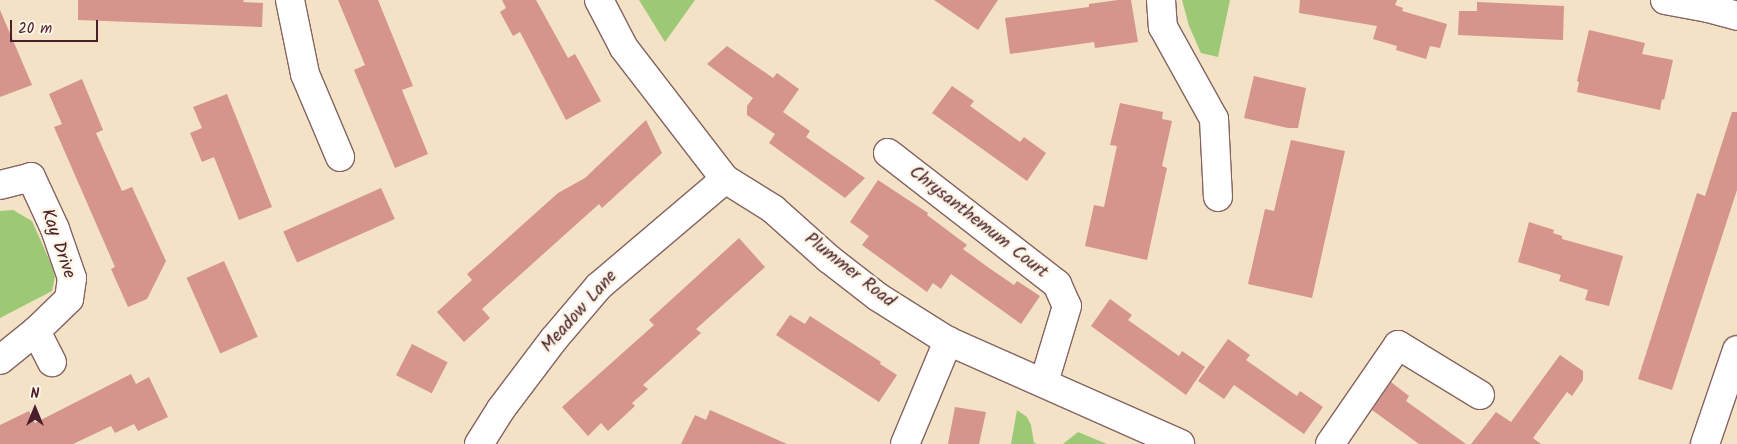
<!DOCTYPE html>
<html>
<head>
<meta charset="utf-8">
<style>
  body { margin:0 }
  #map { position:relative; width:1737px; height:444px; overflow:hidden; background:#f3e2c5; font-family:Kalam,sans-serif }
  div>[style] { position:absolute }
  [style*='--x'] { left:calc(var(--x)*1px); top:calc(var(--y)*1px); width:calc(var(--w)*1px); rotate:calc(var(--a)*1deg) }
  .green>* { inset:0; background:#9dc976 }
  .building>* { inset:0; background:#d5948c; transform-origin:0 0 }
  .roads { filter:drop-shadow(1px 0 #856361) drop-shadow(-1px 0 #856361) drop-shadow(0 1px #856361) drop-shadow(0 -1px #856361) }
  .minor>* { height:28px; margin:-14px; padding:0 14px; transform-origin:14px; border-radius:14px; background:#fff }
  span { translate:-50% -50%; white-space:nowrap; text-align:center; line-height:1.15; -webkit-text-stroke:5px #fcf5e5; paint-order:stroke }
  .street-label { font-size:18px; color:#4a1f2b }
  .north { position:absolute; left:10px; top:384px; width:50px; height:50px; -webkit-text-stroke:4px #fcf5e5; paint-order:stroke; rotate:0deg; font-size:14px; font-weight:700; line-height:20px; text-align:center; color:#4a1f2b }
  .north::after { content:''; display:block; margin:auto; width:18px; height:22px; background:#4a1f2b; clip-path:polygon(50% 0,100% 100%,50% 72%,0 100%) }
  .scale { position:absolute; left:10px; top:20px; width:88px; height:22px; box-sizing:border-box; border:2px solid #4a1f2b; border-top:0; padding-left:6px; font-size:15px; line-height:18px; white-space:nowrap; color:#4a1f2b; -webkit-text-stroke:4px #fcf5e5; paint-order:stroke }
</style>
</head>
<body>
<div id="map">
  <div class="green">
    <i style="clip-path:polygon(639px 0,695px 0,665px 42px)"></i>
    <i style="clip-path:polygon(1182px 0,1230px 0,1218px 57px,1201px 53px,1189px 26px)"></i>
    <i style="clip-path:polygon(13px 210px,32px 221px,52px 266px,55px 277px,52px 291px,0 318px,0 211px)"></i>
    <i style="clip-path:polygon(1017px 410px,1027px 417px,1031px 425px,1034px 443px,1037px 444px,1011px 444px)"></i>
    <i style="clip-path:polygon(1078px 432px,1107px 444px,1063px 444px)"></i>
  </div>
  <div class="building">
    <i style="clip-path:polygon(78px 0,244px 0,243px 2px,263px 3px,262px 27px,78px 20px)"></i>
    <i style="clip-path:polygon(338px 0,378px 0,413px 86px,402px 90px,428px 154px,395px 168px,354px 70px,365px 65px)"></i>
    <i style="clip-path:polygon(502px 0,536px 0,568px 58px,575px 54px,601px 101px,566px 120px,520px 32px,513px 36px,500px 12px,506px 8px)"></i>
    <i style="clip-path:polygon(934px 0,998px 0,978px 30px)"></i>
    <i style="clip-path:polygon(1118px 0,1131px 0,1138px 42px,1095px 48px,1094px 42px,1010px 54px,1005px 18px,1089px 7px,1089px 4px)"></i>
    <i style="clip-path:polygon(1300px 0,1397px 0,1395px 5px,1403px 8px,1402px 11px,1447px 24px,1440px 48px,1430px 46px,1426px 59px,1396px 50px,1397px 46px,1373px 39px,1377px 26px,1299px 13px)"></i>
    <i style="clip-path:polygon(1477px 2px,1564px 6px,1563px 40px,1458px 35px,1459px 11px,1477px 11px)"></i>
    <i style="clip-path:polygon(0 10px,32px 85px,0 97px)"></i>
    <i style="clip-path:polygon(1589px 30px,1645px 43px,1642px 54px,1673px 60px,1664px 100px,1662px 99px,1660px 110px,1577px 92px,1579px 82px,1577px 81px)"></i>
    <i style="clip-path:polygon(727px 46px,773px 78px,777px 73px,799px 89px,783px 112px,810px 131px,806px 137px,865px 178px,845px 198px,769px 143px,775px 134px,747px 115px,747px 106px,753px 98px,707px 64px)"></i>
    <i style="clip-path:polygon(1254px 76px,1306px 88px,1298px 128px,1288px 128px,1244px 118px)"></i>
    <i style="clip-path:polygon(82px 79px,103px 130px,96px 133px,122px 191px,132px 187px,166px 261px,147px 299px,128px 307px,111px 269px,115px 267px,54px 127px,62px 124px,49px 94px)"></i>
    <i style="clip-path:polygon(952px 86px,974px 101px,970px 106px,1020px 142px,1024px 137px,1046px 153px,1027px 181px,932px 113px)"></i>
    <i style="clip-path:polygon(227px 94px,272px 207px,239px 220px,214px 157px,202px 162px,190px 133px,202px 128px,193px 107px)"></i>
    <i style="clip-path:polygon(1120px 103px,1163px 112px,1162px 119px,1172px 121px,1162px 166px,1167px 168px,1147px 260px,1085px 246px,1094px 205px,1104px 207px,1117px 146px,1110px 145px)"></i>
    <i style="clip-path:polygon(1732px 112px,1737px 112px,1737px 190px,1672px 390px,1638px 379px,1697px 193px,1705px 196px)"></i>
    <i style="clip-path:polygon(646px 120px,662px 153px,602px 208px,599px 204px,482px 309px,490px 318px,464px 342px,437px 312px,472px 280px,467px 274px,490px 254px,558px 193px,585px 178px)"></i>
    <i style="clip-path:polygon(1291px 140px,1345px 151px,1312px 298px,1248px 284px,1265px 209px,1274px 211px)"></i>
    <i style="clip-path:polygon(878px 180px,928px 213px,927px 215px,967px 245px,963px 249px,989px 268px,1014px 285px,1017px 281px,1040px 296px,1021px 324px,951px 274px,941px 289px,933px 283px,927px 292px,862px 245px,869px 236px,850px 222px)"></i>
    <i style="left:381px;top:188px;width:34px;height:107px;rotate:66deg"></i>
    <i style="clip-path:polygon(1529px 222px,1554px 230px,1553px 233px,1562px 236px,1562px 239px,1623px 256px,1609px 306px,1585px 300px,1588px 290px,1559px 281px,1561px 275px,1518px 262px)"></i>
    <i style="clip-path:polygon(739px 238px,765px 267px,696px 329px,701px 333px,643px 385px,648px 389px,632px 403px,635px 406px,608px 431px,601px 423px,588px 436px,562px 407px,654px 325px,649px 320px)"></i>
    <i style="left:224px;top:261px;width:83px;height:41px;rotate:66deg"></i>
    <i style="clip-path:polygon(1110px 299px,1132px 315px,1128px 320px,1179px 356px,1182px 351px,1205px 367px,1186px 395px,1091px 326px)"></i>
    <i style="clip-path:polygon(790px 315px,805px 324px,810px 316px,881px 362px,880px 364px,897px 375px,879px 402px,776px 335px)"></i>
    <i style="clip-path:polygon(1228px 339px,1250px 355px,1246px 360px,1297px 396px,1300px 391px,1323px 407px,1304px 434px,1234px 385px,1224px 399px,1198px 381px)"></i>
    <i style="left:412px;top:344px;width:40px;height:35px;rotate:27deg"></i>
    <i style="clip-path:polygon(1560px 355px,1583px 371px,1583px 380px,1572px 396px,1567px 392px,1533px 438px,1541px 444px,1471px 444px,1496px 412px,1511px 422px)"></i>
    <i style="clip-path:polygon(131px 374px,136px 384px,149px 377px,168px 417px,138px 431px,134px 424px,115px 433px,111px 426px,73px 444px,0 444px,0 425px,29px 411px,35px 423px)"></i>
    <i style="clip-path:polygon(1391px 382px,1409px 396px,1406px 401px,1466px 444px,1419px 444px,1372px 410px)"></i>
    <i style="clip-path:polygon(955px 407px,986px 412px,979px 444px,948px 444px)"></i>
    <i style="clip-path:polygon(710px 410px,787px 444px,681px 444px,695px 415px,706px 420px)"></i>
  </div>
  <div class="roads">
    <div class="minor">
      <i style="--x:290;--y:0;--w:76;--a:78.5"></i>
      <i style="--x:305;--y:74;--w:90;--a:67.1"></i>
      <i style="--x:599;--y:0;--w:54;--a:62.5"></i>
      <i style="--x:624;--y:48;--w:165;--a:52.4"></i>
      <i style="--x:725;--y:179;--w:57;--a:32"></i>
      <i style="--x:773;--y:209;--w:75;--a:41.8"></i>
      <i style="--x:829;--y:259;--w:62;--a:37.8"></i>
      <i style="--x:878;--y:297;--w:83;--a:32.2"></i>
      <i style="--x:948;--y:341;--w:254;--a:23.9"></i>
      <i style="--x:1161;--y:0;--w:27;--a:86"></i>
      <i style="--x:1163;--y:27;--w:105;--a:61"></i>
      <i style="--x:1214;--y:119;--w:78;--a:87.1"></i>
      <i style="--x:1665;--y:0;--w:44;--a:10.5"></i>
      <i style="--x:1708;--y:8;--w:30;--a:15"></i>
      <i style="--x:888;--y:153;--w:214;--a:37.8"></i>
      <i style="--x:1057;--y:284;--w:24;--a:66"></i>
      <i style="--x:1067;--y:306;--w:79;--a:106.8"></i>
      <i style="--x:0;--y:185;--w:32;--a:-14"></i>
      <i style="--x:31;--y:177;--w:57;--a:65.2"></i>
      <i style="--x:55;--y:229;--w:52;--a:70.9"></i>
      <i style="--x:72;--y:278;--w:21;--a:98"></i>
      <i style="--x:69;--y:299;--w:46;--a:135.9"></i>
      <i style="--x:0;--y:360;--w:46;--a:-38.9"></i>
      <i style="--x:36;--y:331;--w:35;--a:63"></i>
      <i style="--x:479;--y:444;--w:41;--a:-57.8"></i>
      <i style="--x:501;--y:409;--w:88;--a:-52.9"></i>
      <i style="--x:554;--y:339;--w:70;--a:-49.7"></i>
      <i style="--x:599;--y:286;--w:165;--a:-40.3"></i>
      <i style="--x:905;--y:444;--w:112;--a:-67.3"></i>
      <i style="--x:1330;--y:444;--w:120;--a:-55.5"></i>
      <i style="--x:1398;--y:345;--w:96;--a:31.4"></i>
      <i style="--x:1705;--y:444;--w:99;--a:-71.2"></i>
    </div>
  </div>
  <div class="street-label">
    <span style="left:978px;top:223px;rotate:38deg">Chrysanthemum Court</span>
    <span style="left:57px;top:244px;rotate:71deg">Kay Drive</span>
    <span style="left:849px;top:271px;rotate:38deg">Plummer Road</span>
    <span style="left:580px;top:312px;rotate:-48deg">Meadow Lane</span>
  </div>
  <div class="north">N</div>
  <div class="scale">20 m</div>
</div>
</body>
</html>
